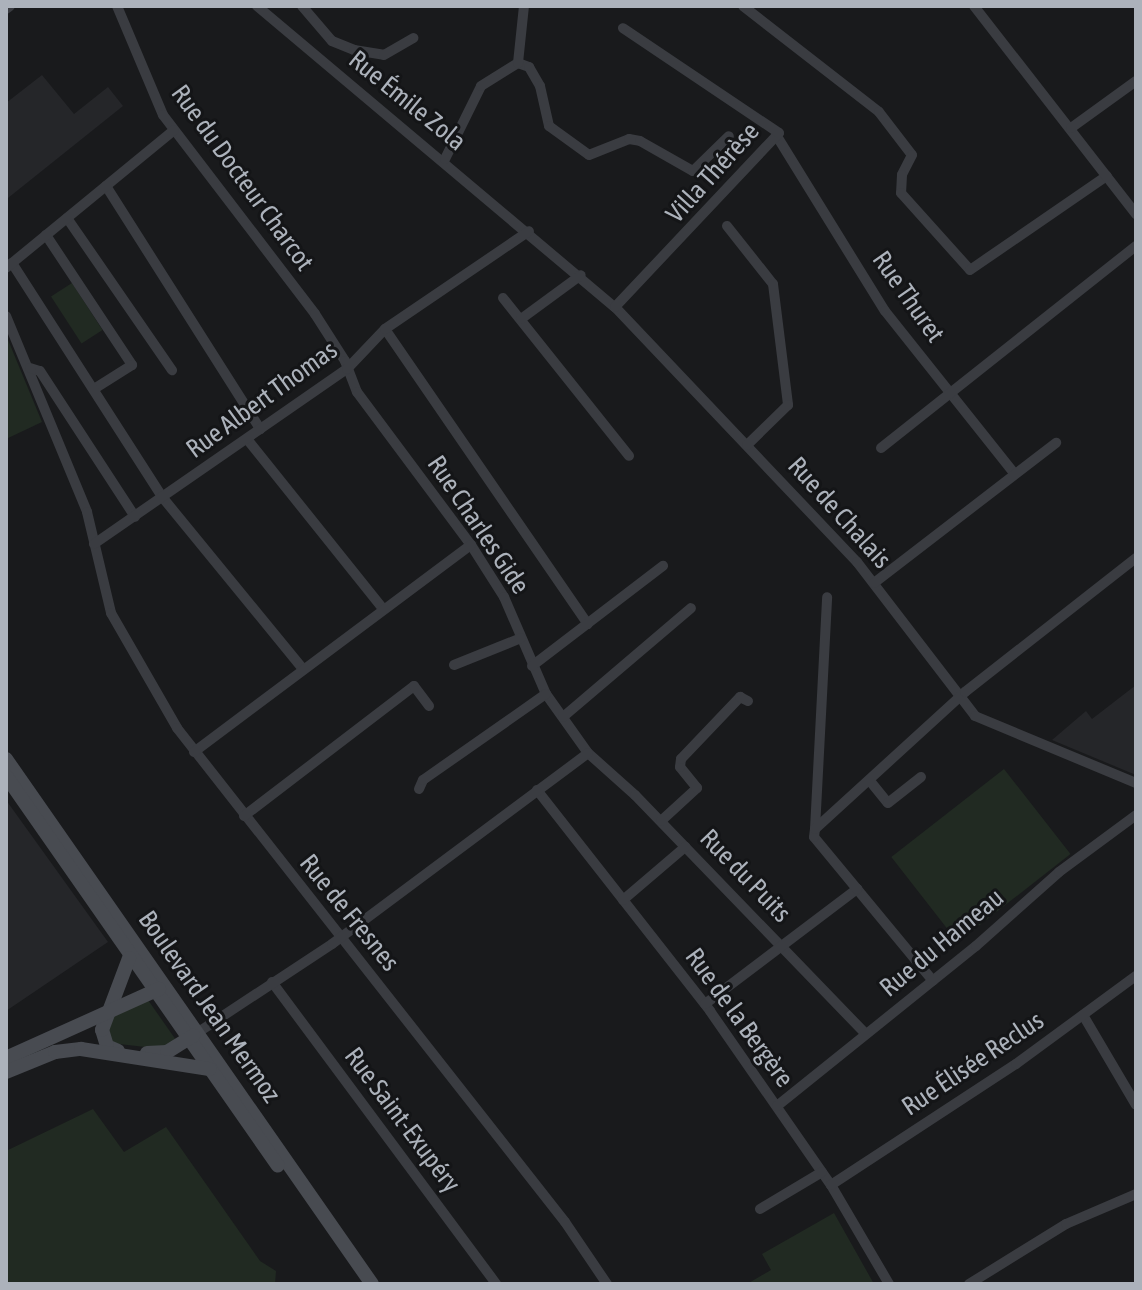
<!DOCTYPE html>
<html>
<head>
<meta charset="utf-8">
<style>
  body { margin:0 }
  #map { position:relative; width:1142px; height:1290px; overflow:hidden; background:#191a1c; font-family:"Asap Condensed",sans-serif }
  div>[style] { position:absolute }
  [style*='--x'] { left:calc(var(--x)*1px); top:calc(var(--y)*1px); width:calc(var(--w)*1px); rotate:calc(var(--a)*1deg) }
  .built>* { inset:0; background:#252629 }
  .green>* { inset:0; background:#212a22; transform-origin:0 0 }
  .street>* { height:10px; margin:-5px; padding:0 5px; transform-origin:5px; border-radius:5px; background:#3a3c41 }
  .secondary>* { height:14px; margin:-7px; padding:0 7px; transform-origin:7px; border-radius:7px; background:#484b51 }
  span { translate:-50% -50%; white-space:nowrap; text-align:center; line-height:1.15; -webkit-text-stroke:6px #141517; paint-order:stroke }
  .street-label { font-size:26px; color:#acb2bb }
  .frame { position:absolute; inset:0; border:8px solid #acb2bb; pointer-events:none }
</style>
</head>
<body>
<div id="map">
  <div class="built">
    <i style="clip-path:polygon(42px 75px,74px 114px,108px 87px,123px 106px,8px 198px,6px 103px)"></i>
    <i style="clip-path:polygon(1136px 685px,1136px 775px,1052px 740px,1086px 711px,1092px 719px)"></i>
    <i style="clip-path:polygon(6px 800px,108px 942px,6px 1011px)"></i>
  </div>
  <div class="green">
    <i style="left:72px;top:283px;width:56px;height:25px;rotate:57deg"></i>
    <i style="clip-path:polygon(6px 335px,42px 422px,6px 439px)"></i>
    <i style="left:1004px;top:769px;width:108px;height:143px;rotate:52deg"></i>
    <i style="clip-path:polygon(148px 1000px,176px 1040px,163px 1049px,110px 1043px,109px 1022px,119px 1011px)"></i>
    <i style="clip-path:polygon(93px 1109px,124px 1152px,166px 1127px,260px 1261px,276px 1271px,275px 1284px,6px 1284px,6px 1151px)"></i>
    <i style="clip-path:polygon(834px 1213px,874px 1284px,747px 1284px,771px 1270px,762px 1254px)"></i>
  </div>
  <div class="street">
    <i style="--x:117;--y:6;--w:118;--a:67.1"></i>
    <i style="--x:163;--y:115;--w:250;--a:52.6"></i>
    <i style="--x:315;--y:314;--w:56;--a:57.4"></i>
    <i style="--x:345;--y:361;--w:33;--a:69"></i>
    <i style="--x:357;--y:392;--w:191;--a:53.3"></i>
    <i style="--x:471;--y:545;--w:62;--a:57.6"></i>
    <i style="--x:504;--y:597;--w:106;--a:66.6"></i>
    <i style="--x:546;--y:694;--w:72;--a:54.6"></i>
    <i style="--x:588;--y:753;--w:63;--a:41.8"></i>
    <i style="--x:635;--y:795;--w:332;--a:46"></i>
    <i style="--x:257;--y:6;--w:468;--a:40.1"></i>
    <i style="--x:615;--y:307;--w:352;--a:46.5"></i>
    <i style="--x:857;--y:562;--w:194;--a:52.5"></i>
    <i style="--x:975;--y:716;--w:174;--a:22.6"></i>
    <i style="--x:302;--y:6;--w:46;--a:49.4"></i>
    <i style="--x:332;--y:41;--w:24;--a:22"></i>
    <i style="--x:354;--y:50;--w:30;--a:9"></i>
    <i style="--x:384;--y:55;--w:34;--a:-30"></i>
    <i style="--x:743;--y:6;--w:172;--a:37.9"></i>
    <i style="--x:879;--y:112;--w:54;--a:52.5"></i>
    <i style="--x:912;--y:155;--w:22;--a:117"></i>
    <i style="--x:902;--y:175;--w:18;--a:93"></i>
    <i style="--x:901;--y:193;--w:103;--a:48.1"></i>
    <i style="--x:970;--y:270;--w:166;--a:-34.5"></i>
    <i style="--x:974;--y:6;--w:264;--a:52.1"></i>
    <i style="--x:6;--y:9;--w:5;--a:-37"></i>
    <i style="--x:518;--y:63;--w:12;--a:20"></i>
    <i style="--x:529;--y:67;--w:22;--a:60"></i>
    <i style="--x:540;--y:86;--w:41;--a:77.3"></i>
    <i style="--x:549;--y:126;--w:49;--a:35.9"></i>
    <i style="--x:589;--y:155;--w:43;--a:-21.8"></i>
    <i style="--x:629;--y:139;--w:11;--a:10"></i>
    <i style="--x:640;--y:141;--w:61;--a:29.5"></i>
    <i style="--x:693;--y:171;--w:50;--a:-44.2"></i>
    <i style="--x:1071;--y:128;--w:80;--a:-35.9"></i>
    <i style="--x:778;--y:138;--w:203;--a:58.3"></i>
    <i style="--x:885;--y:311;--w:206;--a:51.5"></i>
    <i style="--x:445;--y:159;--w:81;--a:-63.7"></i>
    <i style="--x:481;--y:86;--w:44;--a:-31.9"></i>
    <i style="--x:518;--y:63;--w:57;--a:-84"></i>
    <i style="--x:106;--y:186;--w:288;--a:57.6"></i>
    <i style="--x:67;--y:218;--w:185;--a:55.4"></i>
    <i style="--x:727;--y:226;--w:74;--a:51.6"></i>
    <i style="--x:773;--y:284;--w:122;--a:82.9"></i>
    <i style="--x:788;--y:405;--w:57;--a:135.7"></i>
    <i style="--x:46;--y:235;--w:156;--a:56.5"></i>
    <i style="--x:132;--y:365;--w:45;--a:147.7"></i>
    <i style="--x:12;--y:263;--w:279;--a:57.3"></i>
    <i style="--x:163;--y:498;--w:221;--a:50.7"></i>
    <i style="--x:6;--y:268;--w:217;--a:-39.4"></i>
    <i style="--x:503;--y:298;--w:202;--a:51.4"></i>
    <i style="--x:615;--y:307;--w:239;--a:-46.7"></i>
    <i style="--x:779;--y:133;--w:188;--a:-146.1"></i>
    <i style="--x:6;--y:316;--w:212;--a:67.5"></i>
    <i style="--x:87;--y:512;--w:104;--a:76.6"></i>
    <i style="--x:111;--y:613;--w:133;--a:60.1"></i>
    <i style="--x:177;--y:728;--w:628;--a:51.85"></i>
    <i style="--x:565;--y:1222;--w:75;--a:55.9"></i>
    <i style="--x:521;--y:319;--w:74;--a:-36.3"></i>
    <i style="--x:385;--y:329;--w:358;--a:55.5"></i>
    <i style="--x:30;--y:368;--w:10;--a:17"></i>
    <i style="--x:40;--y:371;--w:174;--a:56.9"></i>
    <i style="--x:247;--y:439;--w:218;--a:51.3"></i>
    <i style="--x:881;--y:448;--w:325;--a:-38.4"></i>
    <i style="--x:94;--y:544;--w:308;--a:-34.7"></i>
    <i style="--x:347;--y:369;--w:55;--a:-46.5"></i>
    <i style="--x:385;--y:329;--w:174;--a:-34.2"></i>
    <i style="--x:874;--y:583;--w:230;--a:-37.6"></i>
    <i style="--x:454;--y:665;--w:72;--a:-21.9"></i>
    <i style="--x:532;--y:666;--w:165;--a:-37.4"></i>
    <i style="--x:563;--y:717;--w:168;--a:-40.4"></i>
    <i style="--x:194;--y:752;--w:346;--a:-36.8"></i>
    <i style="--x:870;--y:781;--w:28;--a:51"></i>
    <i style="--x:888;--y:803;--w:42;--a:-38.2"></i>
    <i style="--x:419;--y:789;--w:10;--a:-66"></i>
    <i style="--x:423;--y:780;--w:150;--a:-35"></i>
    <i style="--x:537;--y:790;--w:281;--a:51.9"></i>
    <i style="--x:710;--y:1011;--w:212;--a:55.2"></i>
    <i style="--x:831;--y:1185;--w:115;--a:59.6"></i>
    <i style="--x:244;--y:816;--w:214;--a:-37.4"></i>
    <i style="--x:414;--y:686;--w:25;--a:53"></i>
    <i style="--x:661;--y:821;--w:49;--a:-42.5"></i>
    <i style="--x:697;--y:788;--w:27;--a:-129"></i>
    <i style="--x:680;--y:767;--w:8;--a:-83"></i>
    <i style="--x:681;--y:759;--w:86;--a:-46.4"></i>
    <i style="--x:740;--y:697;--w:9;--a:27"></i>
    <i style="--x:815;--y:829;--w:232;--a:-87"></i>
    <i style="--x:857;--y:889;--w:119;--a:50.4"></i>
    <i style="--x:623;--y:900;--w:82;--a:-40.5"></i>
    <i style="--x:272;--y:982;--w:376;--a:53.4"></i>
    <i style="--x:705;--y:1004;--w:191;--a:-37.1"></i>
    <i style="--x:857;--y:889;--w:67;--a:-129.6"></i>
    <i style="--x:814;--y:837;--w:8;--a:-83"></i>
    <i style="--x:815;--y:829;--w:203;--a:-42.4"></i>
    <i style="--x:965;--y:692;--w:217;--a:-38.1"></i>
    <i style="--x:1083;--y:1015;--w:104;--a:59.5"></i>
    <i style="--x:197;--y:1033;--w:162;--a:-33.4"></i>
    <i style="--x:332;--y:944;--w:319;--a:-36.7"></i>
    <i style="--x:777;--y:1106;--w:255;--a:-38.8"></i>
    <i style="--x:976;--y:946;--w:111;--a:-41.7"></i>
    <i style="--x:1059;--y:872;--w:96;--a:-36.5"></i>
    <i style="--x:831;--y:1185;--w:221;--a:-33.2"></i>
    <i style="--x:1016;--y:1064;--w:149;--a:-36.3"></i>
    <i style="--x:760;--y:1209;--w:72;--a:-30.8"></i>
    <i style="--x:969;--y:1284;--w:114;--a:-31.7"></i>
    <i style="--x:1066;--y:1224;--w:76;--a:-23.2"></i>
  </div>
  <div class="secondary">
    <i style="--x:6;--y:759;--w:640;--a:55.12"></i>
    <i style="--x:6;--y:776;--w:475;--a:55.1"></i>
    <i style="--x:118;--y:1051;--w:12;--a:-156"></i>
    <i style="--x:107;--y:1046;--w:17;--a:-107"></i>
    <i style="--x:102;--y:1030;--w:77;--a:-69.4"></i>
    <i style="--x:147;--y:1053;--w:20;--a:-3"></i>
    <i style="--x:167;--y:1052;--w:31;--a:-32"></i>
    <i style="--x:6;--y:1058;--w:168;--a:-24.3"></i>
    <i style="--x:6;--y:1072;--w:53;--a:-22.2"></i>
    <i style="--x:55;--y:1052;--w:26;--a:-7"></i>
    <i style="--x:81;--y:1049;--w:130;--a:8.9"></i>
  </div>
  <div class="street-label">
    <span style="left:407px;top:101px;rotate:39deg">Rue Émile Zola</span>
    <span style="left:713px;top:173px;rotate:-48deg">Villa Thérèse</span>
    <span style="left:242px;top:178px;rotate:54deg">Rue du Docteur Charcot</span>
    <span style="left:908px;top:297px;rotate:55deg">Rue Thuret</span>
    <span style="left:262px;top:400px;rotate:-36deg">Rue Albert Thomas</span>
    <span style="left:839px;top:513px;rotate:48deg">Rue de Chalais</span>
    <span style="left:478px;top:525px;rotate:56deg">Rue Charles Gide</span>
    <span style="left:745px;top:876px;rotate:46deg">Rue du Puits</span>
    <span style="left:349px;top:913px;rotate:51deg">Rue de Fresnes</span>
    <span style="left:942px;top:943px;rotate:-40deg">Rue du Hameau</span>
    <span style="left:209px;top:1007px;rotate:55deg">Boulevard Jean Mermoz</span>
    <span style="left:739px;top:1018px;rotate:54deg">Rue de la Bergère</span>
    <span style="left:973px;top:1064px;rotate:-34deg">Rue Élisée Reclus</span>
    <span style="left:402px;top:1120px;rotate:53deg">Rue Saint-Exupéry</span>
  </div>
  <div class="frame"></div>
</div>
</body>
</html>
